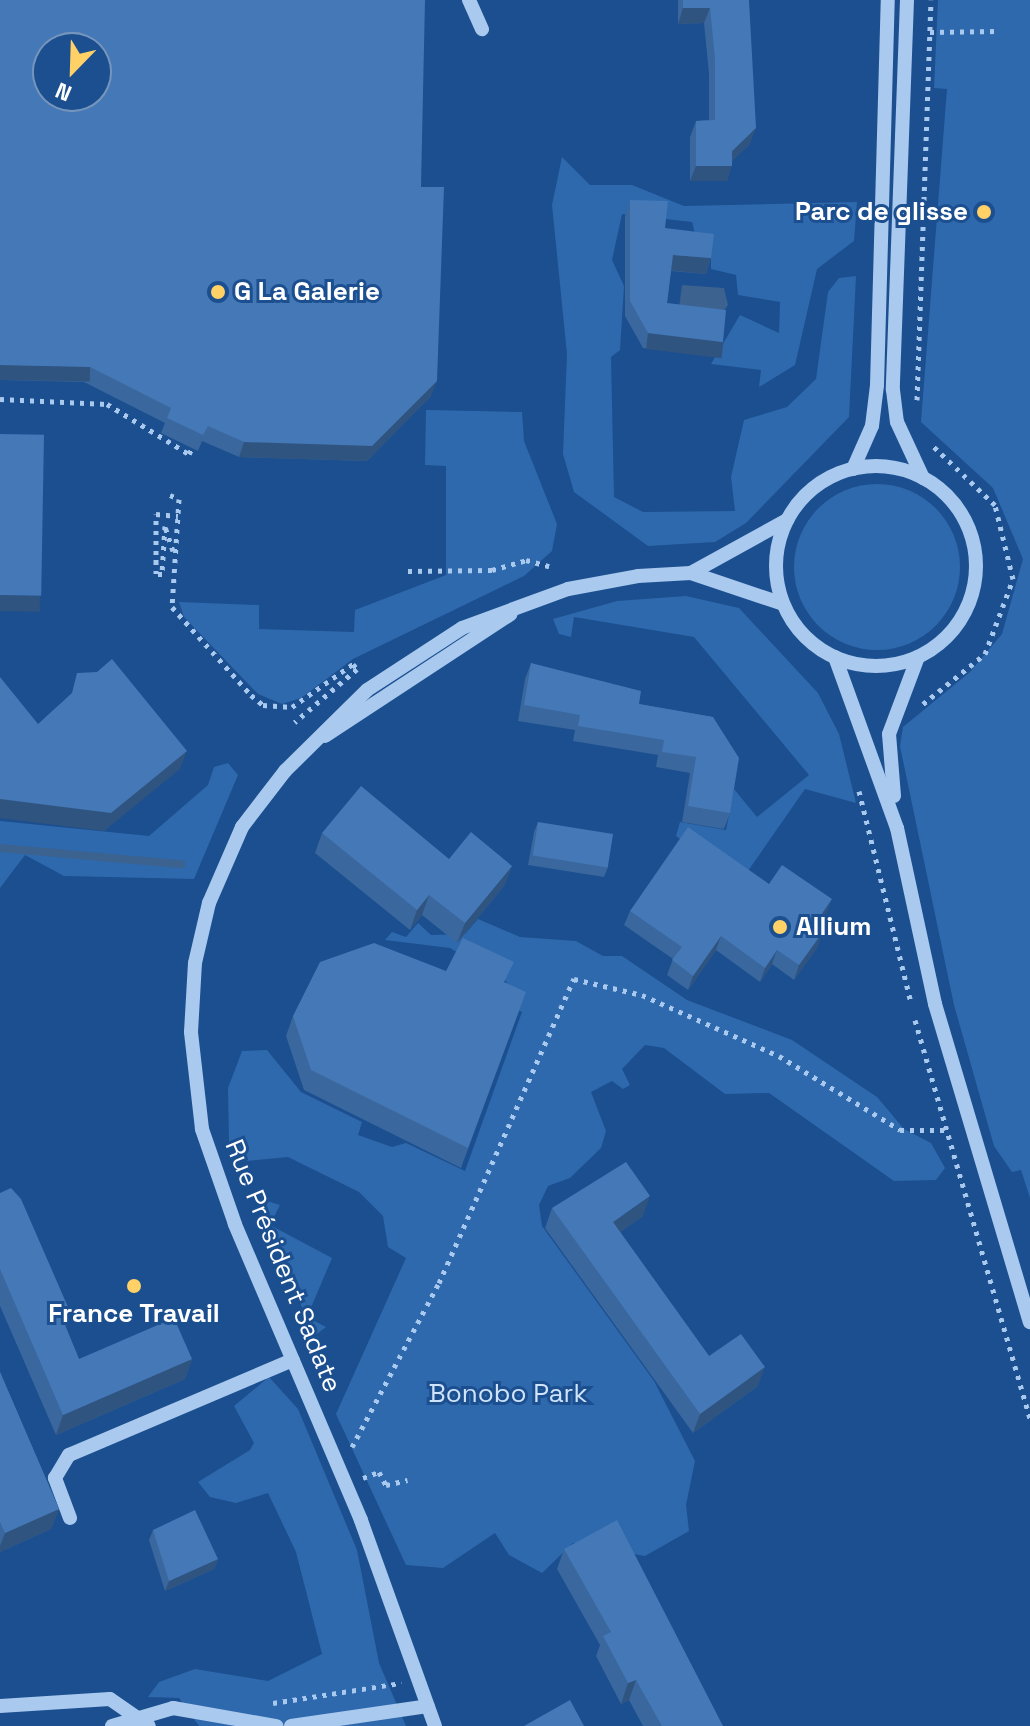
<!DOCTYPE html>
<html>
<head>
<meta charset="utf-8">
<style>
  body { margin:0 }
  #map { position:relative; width:1030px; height:1726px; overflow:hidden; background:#1b4f8f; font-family:"Space Grotesk",sans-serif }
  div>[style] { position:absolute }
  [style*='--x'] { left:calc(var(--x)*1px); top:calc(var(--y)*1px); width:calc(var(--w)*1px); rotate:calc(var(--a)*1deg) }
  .green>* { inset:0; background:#2e69ad }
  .round { border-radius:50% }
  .water>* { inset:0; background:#3c6290 }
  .stream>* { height:8px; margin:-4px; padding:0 4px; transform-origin:4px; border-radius:4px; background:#3c6290 }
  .path>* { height:5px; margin-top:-2.5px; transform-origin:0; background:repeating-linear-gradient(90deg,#a9c9ee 0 4px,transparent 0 10px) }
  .minor>* { height:14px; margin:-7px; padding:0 7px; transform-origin:7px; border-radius:7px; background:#a9c9ee }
  .minor>.ring { margin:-7px; padding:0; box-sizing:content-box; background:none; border:14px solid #a9c9ee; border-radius:50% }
  .wall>* { inset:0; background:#3a679d }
  .shaded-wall>* { inset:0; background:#305480; transform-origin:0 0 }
  .building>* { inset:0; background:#4478b7; transform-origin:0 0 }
  .dots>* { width:22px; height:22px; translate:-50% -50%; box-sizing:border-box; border:4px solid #1b4f8f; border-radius:50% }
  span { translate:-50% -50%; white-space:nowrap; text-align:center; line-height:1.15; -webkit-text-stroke:6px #1b4f8f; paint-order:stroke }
  .poi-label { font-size:26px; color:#fff; font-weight:700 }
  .right { translate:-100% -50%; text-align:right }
  .left { translate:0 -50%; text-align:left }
  .street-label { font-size:26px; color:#fff }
  .park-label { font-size:26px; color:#cfe3fa }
  .north { position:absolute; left:32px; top:32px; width:80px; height:80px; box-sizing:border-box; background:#1b4f8f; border:2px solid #7695bc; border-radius:50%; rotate:203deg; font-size:22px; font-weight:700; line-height:32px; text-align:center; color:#fff }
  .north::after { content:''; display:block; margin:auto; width:28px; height:36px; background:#ffd166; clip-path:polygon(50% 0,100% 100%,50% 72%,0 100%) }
</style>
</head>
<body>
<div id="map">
  <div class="green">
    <i style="clip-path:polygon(938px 0,1030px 0,1030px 1198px,1021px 1170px,1012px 1172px,994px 1146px,954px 1005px,900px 746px,903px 727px,970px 672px,1002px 634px,1023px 559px,993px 488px,921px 422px,947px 89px,934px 88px)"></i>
    <i style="clip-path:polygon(562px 157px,590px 185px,632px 185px,684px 206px,857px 202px,854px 241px,817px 269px,795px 365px,759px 387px,761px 370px,711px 364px,740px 315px,779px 333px,780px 302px,738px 295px,736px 275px,711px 269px,711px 249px,698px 245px,692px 222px,622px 214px,612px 260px,624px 286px,620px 350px,611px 357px,614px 497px,643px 512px,735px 511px,731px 477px,744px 420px,787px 407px,816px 379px,828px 292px,839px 278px,856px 276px,849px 417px,746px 523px,715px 542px,648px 546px,574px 492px,563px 454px,567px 354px,552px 205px)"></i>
    <i style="clip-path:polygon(426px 410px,522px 412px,524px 441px,557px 524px,552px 551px,524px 576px,353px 659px,301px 698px,282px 704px,258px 694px,184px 617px,179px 602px,259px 605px,259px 629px,354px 632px,355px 610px,446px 575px,446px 466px,425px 465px)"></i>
    <i class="round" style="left:794px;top:484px;width:166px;height:166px"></i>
    <i style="clip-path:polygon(686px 596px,739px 608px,818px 693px,839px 734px,856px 803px,805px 789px,741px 881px,676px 836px,680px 822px,726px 830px,734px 789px,757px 817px,809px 775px,694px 637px,574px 617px,571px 637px,559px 634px,553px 619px,617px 601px)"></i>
    <i style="clip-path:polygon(228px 763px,238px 775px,194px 879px,64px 876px,25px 855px,0 888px,0 821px,149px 836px,208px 785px,214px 767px)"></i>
    <i style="clip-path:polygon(478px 919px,520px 937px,576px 941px,603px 956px,622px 956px,687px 1000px,792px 1040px,877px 1097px,904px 1129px,931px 1143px,945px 1168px,936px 1180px,894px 1181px,769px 1093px,725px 1094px,664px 1048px,645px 1045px,622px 1069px,630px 1085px,623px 1089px,612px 1081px,591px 1092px,606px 1131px,601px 1148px,570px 1178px,548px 1186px,539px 1205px,542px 1226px,654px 1381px,695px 1461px,686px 1505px,689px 1531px,645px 1556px,573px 1543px,542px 1573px,509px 1555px,495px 1533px,443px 1568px,406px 1565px,336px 1414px,406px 1258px,388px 1247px,383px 1216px,359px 1192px,288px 1157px,247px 1161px,229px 1142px,228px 1088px,242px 1051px,267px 1050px,301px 1092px,362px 1122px,358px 1135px,392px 1147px,406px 1143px,465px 1171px,522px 1012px,499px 1000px,507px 982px,450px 948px,385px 940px,392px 932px,406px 937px,418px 923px,431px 935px,465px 934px)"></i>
    <i style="clip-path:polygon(267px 1201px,280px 1205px,270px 1225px,332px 1258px,307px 1317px,326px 1327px,314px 1336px,259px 1206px)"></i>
    <i style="clip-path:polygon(269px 1377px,298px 1409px,357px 1550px,379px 1663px,406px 1726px,199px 1726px,179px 1698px,148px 1697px,159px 1682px,195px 1669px,268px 1681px,322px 1654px,296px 1552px,268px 1493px,236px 1503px,210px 1497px,198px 1482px,250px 1450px,254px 1443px,234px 1406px)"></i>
  </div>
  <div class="water">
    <i style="clip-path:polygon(682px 285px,724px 288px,728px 305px,722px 313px,679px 308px)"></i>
  </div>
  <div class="stream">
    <i style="--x:0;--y:848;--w:182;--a:5.1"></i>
  </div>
  <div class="path">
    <i style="--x:930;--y:32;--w:69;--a:-0.8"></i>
    <i style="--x:0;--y:399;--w:107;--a:2.7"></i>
    <i style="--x:107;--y:404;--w:96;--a:31.4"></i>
    <i style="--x:189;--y:454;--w:7;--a:-63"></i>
    <i style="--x:917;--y:400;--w:400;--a:-88"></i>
    <i style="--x:170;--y:495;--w:10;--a:24"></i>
    <i style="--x:179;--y:499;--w:108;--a:93.7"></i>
    <i style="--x:172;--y:607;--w:118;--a:48.1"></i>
    <i style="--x:251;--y:695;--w:16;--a:40"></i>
    <i style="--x:263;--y:705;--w:29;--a:4"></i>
    <i style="--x:292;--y:707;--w:75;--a:-35.2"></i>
    <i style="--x:353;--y:664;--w:6;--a:51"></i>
    <i style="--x:357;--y:669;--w:82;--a:139.5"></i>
    <i style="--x:173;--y:551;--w:26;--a:-108"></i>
    <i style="--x:165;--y:526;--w:48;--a:93.6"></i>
    <i style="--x:162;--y:574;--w:6;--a:180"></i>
    <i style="--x:156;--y:574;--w:60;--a:-90"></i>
    <i style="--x:156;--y:514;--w:22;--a:5"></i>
    <i style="--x:408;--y:571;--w:84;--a:-0.7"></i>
    <i style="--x:492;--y:570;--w:35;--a:-16"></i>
    <i style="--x:526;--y:560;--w:24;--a:15"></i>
    <i style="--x:923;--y:704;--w:80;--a:-38.9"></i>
    <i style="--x:985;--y:654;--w:80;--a:-69.5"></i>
    <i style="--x:1013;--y:579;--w:76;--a:-103.7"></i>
    <i style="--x:995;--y:505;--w:87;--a:-136.4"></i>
    <i style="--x:859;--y:791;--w:218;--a:76.2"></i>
    <i style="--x:915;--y:1020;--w:415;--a:73.9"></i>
    <i style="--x:352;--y:1447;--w:186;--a:-62.1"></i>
    <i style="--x:439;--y:1283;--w:333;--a:-66.1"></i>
    <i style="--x:574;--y:979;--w:70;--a:13.2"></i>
    <i style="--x:642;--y:995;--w:150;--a:24"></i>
    <i style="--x:779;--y:1056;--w:142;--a:31.4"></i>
    <i style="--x:900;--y:1130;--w:45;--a:0"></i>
    <i style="--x:363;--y:1478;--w:17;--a:-21"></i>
    <i style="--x:379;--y:1472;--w:15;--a:62"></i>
    <i style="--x:386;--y:1485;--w:22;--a:-13"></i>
    <i style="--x:273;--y:1703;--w:130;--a:-8.9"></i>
  </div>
  <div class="minor">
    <i style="--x:469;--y:0;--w:32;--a:66"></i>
    <i style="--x:907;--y:0;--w:390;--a:92.1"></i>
    <i style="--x:893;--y:390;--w:32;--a:83"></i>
    <i style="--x:897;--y:422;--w:62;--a:65.1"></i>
    <i class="ring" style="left:776px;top:466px;width:186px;height:186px"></i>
    <i style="--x:853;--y:469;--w:47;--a:-66.2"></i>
    <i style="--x:872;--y:426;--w:41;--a:-83"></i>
    <i style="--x:877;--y:385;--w:385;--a:-88.4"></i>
    <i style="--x:691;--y:573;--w:110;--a:-28.9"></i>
    <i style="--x:835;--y:657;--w:182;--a:70.1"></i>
    <i style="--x:897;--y:828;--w:180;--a:77.8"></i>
    <i style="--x:935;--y:1004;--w:332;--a:73.4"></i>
    <i style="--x:325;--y:736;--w:222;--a:-33.3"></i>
    <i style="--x:894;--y:796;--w:62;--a:-94.6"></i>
    <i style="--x:889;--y:734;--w:82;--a:-69.4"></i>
    <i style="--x:70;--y:1518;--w:43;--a:-110.6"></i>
    <i style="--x:55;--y:1478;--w:27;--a:-59"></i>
    <i style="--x:69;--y:1455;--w:243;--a:-23"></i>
    <i style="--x:0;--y:1706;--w:110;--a:-3.6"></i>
    <i style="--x:110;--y:1699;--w:47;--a:34.7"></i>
    <i style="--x:112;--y:1726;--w:64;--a:-16.4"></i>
    <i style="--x:173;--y:1708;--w:105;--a:9.9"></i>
    <i style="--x:291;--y:1726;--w:138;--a:-8.3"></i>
    <i style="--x:435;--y:1726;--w:219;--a:-109.8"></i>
    <i style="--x:361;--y:1520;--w:322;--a:-113.1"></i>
    <i style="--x:235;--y:1224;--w:101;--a:-109.2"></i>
    <i style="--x:202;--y:1129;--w:98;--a:-96.5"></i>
    <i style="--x:191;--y:1032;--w:69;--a:-86.7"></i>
    <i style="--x:195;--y:963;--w:62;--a:-76.9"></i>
    <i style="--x:209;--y:903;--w:83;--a:-66.5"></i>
    <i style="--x:242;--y:827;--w:71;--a:-52.5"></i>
    <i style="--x:285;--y:771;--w:115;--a:-44.6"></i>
    <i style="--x:367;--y:690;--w:113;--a:-33.1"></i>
    <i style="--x:462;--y:628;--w:113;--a:-20.2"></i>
    <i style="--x:568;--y:589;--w:71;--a:-10.5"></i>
    <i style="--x:638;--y:576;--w:53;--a:-3.2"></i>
    <i style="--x:691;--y:573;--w:94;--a:18.6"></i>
  </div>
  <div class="wall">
    <i style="clip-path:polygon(0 0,421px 187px,431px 396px,367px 461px,239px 457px,202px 441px,198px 451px,161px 433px,165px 423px,84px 382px,0 380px)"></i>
    <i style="clip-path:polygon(678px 0,749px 0,750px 144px,732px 161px,727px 181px,690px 181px,690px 137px,696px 121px,709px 120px,709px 74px,704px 23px,678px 24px)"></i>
    <i style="clip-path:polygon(630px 200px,665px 228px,711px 258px,706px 274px,671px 271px,667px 303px,723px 342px,717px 357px,643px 348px,625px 316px,625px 216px)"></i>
    <i style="clip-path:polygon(531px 663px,639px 704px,713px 717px,730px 813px,724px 829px,682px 822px,690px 773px,656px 767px,658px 755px,573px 741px,575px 730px,518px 721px,525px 679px)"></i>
    <i style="clip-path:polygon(538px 822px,608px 867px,604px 877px,528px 865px,534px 832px)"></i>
    <i style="clip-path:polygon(322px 833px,449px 859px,512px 866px,504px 886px,457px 943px,422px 915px,410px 930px,315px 853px)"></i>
    <i style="clip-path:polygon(769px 884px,826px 914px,816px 929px,822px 933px,817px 948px,794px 980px,772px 964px,760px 982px,716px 950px,688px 990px,667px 975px,673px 959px,624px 925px,630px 911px)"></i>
    <i style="clip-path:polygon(446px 971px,506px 983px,526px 992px,461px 1168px,304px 1090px,286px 1036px,293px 1016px)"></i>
    <i style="clip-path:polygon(0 1193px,71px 1314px,66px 1327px,79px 1359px,192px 1359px,185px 1379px,56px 1435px,0 1306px)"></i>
    <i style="clip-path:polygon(552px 1208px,643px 1216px,620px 1232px,709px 1356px,758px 1386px,693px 1433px,545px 1228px)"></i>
    <i style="clip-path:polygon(0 1372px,59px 1509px,51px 1529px,0 1552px)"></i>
    <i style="clip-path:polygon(153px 1530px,218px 1559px,214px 1569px,165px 1591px,149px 1540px)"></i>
    <i style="clip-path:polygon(564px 1549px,723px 1726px,643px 1726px,629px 1700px,621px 1704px,596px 1656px,600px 1645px,557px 1569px)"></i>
  </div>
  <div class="shaded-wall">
    <i style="clip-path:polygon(683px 8px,710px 8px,704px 23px,678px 24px)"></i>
    <i style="clip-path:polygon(756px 128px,750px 144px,727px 166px,732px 166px,727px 181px,690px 181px,696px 166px,732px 151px)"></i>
    <i style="clip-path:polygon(673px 255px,711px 258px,706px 274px,667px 270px)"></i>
    <i style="left:648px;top:333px;width:76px;height:16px;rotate:7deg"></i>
    <i style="left:0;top:365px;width:90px;height:15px;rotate:1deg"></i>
    <i style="clip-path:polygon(437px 381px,431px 396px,367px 461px,239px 457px,244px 442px)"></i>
    <i style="left:0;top:595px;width:40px;height:16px;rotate:1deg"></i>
    <i style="clip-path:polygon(187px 751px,180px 769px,104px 831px,0 818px,0 799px)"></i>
    <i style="clip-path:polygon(512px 866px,504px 886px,457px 943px,465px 923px)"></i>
    <i style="clip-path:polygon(429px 895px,422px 915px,410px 930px,417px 910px)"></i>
    <i style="clip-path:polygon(832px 899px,826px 914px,808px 941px,813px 927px)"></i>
    <i style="clip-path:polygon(822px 933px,817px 948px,794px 980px,799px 965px)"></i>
    <i style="clip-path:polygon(721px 936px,716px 950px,688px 990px,693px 976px)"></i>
    <i style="clip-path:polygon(777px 950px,772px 964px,760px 982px,765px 968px)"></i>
    <i style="clip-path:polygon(650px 1196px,643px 1216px,606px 1242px,613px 1222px)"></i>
    <i style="clip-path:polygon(71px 1314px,63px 1334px,62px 1318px)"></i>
    <i style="clip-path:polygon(192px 1359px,185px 1379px,56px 1435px,63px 1415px)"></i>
    <i style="clip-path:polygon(765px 1367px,758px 1386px,693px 1433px,700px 1414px)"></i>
    <i style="clip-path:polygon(59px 1509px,51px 1529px,0 1552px,0 1546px,5px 1533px)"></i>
    <i style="clip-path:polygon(218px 1559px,214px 1569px,165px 1591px,169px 1581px)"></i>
    <i style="clip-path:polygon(636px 1680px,629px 1700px,621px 1704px,628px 1683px)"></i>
  </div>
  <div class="building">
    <i style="clip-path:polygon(evenodd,0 0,425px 0,421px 187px,444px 187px,437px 381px,372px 446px,244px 442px,208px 426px,203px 435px,167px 418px,171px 408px,90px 367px,0 365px,0 0,48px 48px,96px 48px,96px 96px,48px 96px,48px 48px)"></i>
    <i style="clip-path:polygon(683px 0,749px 0,756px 128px,732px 151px,732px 166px,696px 166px,696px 121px,715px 120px,715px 58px,710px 8px,683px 8px)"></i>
    <i style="clip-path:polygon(630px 200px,668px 201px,665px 228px,714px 234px,711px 258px,673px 255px,667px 303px,726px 310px,723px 342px,648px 333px,630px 301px)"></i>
    <i style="left:0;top:434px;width:44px;height:161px;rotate:1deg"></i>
    <i style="clip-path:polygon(112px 659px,187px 751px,111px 813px,0 799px,0 677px,38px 724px,72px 693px,77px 673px,97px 672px)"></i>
    <i style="clip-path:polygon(531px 663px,641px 691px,639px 704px,713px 717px,739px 758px,730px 813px,688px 806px,696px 757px,662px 752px,664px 740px,578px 726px,580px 715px,524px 705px)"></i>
    <i style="clip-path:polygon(361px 786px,449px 859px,471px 832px,512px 866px,465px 923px,429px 895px,417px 910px,322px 833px)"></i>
    <i style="left:538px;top:822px;width:76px;height:34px;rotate:9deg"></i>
    <i style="clip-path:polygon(688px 827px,769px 884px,782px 865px,832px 899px,813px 927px,822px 933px,799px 965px,777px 950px,765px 968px,721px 936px,693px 976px,672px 960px,682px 947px,630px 911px)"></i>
    <i style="clip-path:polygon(463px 938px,514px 962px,504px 982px,526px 992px,468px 1148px,311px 1070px,293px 1016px,320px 962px,374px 943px,446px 971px)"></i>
    <i style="clip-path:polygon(626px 1162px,650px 1196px,613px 1222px,709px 1356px,741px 1334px,765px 1367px,700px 1414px,552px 1208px)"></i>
    <i style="clip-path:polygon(11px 1188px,21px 1199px,71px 1314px,62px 1318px,79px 1359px,174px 1318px,192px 1359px,63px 1415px,0 1269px,0 1193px)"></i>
    <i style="clip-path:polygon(0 1372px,59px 1509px,5px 1533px,0 1522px)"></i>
    <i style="clip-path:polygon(195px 1510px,218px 1559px,169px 1581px,153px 1530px)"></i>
    <i style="clip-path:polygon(617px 1520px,723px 1726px,662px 1726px,636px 1680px,628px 1683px,603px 1636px,611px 1632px,564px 1549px)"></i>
    <i style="clip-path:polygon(570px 1700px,584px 1726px,524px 1726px)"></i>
  </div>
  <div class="dots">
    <i style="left:984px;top:212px;background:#ffd166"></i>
    <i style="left:218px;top:292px;background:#ffd166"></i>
    <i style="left:780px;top:927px;background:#ffd166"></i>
    <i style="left:134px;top:1286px;background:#ffd166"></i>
  </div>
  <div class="poi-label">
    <span class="right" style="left:968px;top:212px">Parc de glisse</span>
    <span class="left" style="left:234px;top:292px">G La Galerie</span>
    <span class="left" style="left:796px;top:927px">Allium</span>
    <span style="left:134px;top:1314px">France Travail</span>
  </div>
  <div class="street-label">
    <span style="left:283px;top:1266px;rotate:68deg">Rue Président Sadate</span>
  </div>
  <div class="park-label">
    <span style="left:508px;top:1394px">Bonobo Park</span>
  </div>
  <div class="north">N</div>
</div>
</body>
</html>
